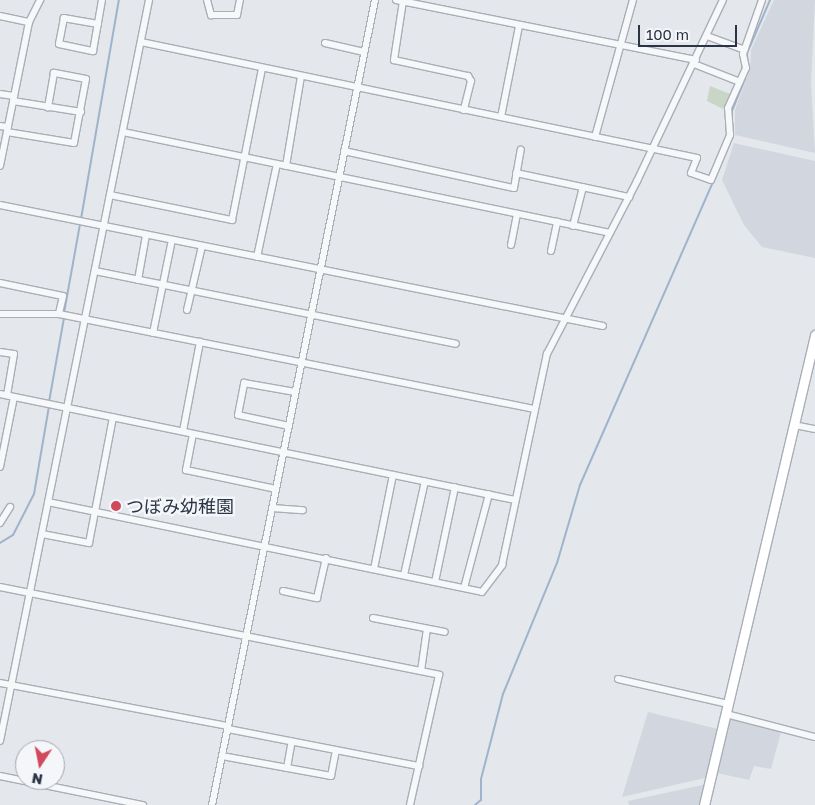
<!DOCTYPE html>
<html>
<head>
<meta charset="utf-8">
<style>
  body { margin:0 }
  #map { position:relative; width:815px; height:805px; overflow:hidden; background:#e4e7ec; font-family:"Golos Text","Noto Sans JP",sans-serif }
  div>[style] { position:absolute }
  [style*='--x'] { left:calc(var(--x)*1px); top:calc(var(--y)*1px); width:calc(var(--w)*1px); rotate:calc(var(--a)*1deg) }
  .built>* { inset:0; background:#d2d6de }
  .green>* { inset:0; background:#c9d6c5 }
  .stream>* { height:2px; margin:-1px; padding:0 1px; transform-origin:1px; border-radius:1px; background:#9fb4cc }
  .roads { filter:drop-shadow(1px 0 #a9aeb7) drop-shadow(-1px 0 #a9aeb7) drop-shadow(0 1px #a9aeb7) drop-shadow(0 -1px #a9aeb7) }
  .street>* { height:6px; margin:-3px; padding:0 3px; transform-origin:3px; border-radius:3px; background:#f7f8fa }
  .secondary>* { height:9px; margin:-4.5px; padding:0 4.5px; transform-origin:4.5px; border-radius:4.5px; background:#fff }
  .dots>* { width:14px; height:14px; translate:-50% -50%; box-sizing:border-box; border:2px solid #f4f6f9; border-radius:50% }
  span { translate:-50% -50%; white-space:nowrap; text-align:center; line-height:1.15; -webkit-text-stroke:5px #f4f6f9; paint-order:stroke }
  .poi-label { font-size:18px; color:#2b3445 }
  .left { translate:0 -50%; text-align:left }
  .north { position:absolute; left:15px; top:740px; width:50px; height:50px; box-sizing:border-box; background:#f4f6f9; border:1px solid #a4a8b1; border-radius:50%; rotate:191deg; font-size:14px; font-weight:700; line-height:20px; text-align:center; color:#2b3445 }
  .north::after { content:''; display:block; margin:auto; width:18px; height:22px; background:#d1495b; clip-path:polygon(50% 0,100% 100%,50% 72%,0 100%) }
  .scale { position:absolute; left:638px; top:25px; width:99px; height:22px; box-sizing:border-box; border:2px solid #2b3445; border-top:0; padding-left:6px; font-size:15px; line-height:18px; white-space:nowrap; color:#2b3445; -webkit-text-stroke:4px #f4f6f9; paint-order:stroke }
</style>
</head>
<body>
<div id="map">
  <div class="built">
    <i style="clip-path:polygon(774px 0,815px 0,811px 83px,815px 153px,735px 135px,735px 110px,750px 69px,751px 50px)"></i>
    <i style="clip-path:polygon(734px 143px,815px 161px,815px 258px,762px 247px,744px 225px,722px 180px)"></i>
    <i style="clip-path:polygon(648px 712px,718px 729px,709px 777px,622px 797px)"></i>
    <i style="clip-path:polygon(729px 718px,781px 732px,771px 769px,754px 766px,749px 780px,717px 773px)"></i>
    <i style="clip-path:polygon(707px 784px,701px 805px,629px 805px,628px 801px)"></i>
  </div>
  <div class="green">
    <i style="clip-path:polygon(710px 86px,730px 94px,723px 109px,707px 101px)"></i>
  </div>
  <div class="stream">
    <i style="--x:748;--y:69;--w:16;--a:-94"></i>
    <i style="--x:747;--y:53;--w:58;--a:-66.5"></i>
    <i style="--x:732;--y:135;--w:24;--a:-90"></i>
    <i style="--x:732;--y:111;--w:35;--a:-68"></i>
    <i style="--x:81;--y:219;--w:222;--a:-80.2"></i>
    <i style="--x:64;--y:313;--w:90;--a:-79.8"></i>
    <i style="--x:49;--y:402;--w:85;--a:-79.9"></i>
    <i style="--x:0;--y:543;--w:15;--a:-32"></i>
    <i style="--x:13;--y:535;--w:46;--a:-62.9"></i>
    <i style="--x:34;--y:494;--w:89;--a:-80.3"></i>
    <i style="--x:475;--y:805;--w:8;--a:-40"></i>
    <i style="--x:481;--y:800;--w:21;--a:-90"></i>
    <i style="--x:481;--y:779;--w:88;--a:-75.5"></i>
    <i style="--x:503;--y:694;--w:142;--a:-67.6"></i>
    <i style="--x:557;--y:563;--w:81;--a:-73.6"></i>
    <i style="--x:580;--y:485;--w:364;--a:-66.3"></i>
  </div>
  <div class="roads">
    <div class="street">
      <i style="--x:207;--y:0;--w:16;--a:75"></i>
      <i style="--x:211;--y:15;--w:26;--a:0"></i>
      <i style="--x:237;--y:15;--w:15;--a:-79"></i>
      <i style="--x:396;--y:0;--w:306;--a:11.3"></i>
      <i style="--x:403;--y:1;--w:60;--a:98.7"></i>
      <i style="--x:394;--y:60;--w:76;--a:12.2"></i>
      <i style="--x:468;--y:76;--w:6;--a:59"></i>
      <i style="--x:471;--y:81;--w:30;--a:104"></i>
      <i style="--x:0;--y:16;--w:30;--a:12"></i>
      <i style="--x:98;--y:24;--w:35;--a:-170"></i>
      <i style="--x:64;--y:18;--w:26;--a:101"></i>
      <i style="--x:59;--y:44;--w:35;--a:12"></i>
      <i style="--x:93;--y:51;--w:52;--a:-80"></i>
      <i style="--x:707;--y:36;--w:40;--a:20.2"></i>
      <i style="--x:141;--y:42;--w:568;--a:11.78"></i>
      <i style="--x:697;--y:158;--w:16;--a:112"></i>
      <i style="--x:691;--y:173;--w:21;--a:19"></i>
      <i style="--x:711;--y:180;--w:49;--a:-67.1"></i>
      <i style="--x:730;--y:135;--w:27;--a:-94"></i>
      <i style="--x:728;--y:108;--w:44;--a:-65.8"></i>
      <i style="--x:746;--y:68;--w:14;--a:-102"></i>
      <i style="--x:743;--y:54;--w:57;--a:-70.6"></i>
      <i style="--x:325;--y:43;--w:40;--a:13"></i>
      <i style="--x:694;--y:64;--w:49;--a:21.4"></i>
      <i style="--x:0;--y:94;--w:14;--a:8"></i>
      <i style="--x:13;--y:101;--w:69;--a:9.2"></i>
      <i style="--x:501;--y:117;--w:93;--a:-78.8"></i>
      <i style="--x:0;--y:126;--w:8;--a:7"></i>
      <i style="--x:7;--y:132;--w:68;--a:9.3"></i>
      <i style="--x:74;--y:143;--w:65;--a:-79.4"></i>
      <i style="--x:86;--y:79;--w:33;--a:-169"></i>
      <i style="--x:54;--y:73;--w:35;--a:100"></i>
      <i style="--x:123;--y:132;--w:496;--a:11.7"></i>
      <i style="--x:595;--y:137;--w:142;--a:-74.5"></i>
      <i style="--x:344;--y:151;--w:174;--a:12.3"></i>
      <i style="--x:514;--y:188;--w:39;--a:-80"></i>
      <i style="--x:0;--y:166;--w:147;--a:-78.6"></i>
      <i style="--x:29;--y:22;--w:25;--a:-63"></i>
      <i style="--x:286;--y:166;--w:91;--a:-80.5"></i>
      <i style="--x:516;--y:173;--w:116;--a:12"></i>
      <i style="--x:110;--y:195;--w:125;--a:11.6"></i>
      <i style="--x:232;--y:220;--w:155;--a:-78.8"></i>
      <i style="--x:0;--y:205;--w:615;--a:11.35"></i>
      <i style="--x:573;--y:226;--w:40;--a:-75.6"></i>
      <i style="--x:511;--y:245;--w:32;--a:-79"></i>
      <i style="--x:551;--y:251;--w:30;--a:-78"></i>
      <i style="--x:257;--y:257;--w:95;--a:-77.9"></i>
      <i style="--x:95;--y:271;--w:368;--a:11.4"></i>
      <i style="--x:138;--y:280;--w:46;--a:-79.9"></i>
      <i style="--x:0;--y:283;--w:64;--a:11.7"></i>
      <i style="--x:63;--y:296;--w:18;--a:103"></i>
      <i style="--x:187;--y:310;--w:66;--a:-76.8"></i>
      <i style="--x:0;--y:314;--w:59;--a:0"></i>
      <i style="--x:59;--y:314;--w:484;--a:11.3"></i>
      <i style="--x:153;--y:333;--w:95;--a:-78.5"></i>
      <i style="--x:0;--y:352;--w:14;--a:8"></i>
      <i style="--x:14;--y:354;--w:42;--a:99.7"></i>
      <i style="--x:0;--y:394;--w:526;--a:11.63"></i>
      <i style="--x:794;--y:425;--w:21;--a:11"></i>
      <i style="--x:289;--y:426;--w:52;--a:-167.8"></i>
      <i style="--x:238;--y:415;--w:33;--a:-79"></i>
      <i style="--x:244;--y:383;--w:52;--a:10"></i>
      <i style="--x:183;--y:431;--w:91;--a:-79.2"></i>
      <i style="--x:193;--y:434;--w:37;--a:101"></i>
      <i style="--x:186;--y:470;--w:92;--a:11.9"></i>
      <i style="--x:0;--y:467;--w:71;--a:-78.7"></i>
      <i style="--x:48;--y:502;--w:443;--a:11.7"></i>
      <i style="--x:482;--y:592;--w:34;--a:-53"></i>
      <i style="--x:502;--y:565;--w:216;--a:-78"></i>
      <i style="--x:547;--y:354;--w:195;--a:-62.5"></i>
      <i style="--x:637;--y:181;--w:200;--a:-64.6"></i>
      <i style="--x:272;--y:508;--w:31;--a:4"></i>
      <i style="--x:0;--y:523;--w:19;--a:-58"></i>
      <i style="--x:42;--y:534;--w:48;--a:10.8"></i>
      <i style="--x:89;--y:543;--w:128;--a:-79.2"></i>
      <i style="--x:374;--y:569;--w:96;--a:-78.6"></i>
      <i style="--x:404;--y:575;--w:96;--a:-77.4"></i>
      <i style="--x:435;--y:582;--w:97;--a:-78.1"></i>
      <i style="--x:0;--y:587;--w:448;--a:11.3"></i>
      <i style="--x:439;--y:675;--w:133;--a:102.6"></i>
      <i style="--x:464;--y:588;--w:97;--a:-75.1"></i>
      <i style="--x:283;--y:591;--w:35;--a:12"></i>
      <i style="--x:317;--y:598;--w:41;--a:-77.3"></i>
      <i style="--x:373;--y:618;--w:73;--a:11"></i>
      <i style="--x:421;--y:671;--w:42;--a:-81.9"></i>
      <i style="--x:618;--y:679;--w:113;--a:12.8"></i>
      <i style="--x:0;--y:683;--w:232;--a:10.7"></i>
      <i style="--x:726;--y:714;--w:92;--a:14.5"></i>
      <i style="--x:228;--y:729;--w:195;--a:11"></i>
      <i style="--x:0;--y:741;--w:756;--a:-78.63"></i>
      <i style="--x:222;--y:756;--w:111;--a:10.4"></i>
      <i style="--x:331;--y:776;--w:26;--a:-79"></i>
      <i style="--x:287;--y:768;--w:27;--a:-80"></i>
      <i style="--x:0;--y:776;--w:146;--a:11.5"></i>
      <i style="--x:212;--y:805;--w:821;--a:-78.55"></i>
    </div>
    <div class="secondary">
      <i style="--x:704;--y:805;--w:483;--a:-76.7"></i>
    </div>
  </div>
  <div class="dots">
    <i style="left:116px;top:506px;background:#d1495b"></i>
  </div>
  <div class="poi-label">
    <span class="left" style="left:126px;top:506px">つぼみ幼稚園</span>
  </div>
  <div class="north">N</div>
  <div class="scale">100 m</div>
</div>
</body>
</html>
